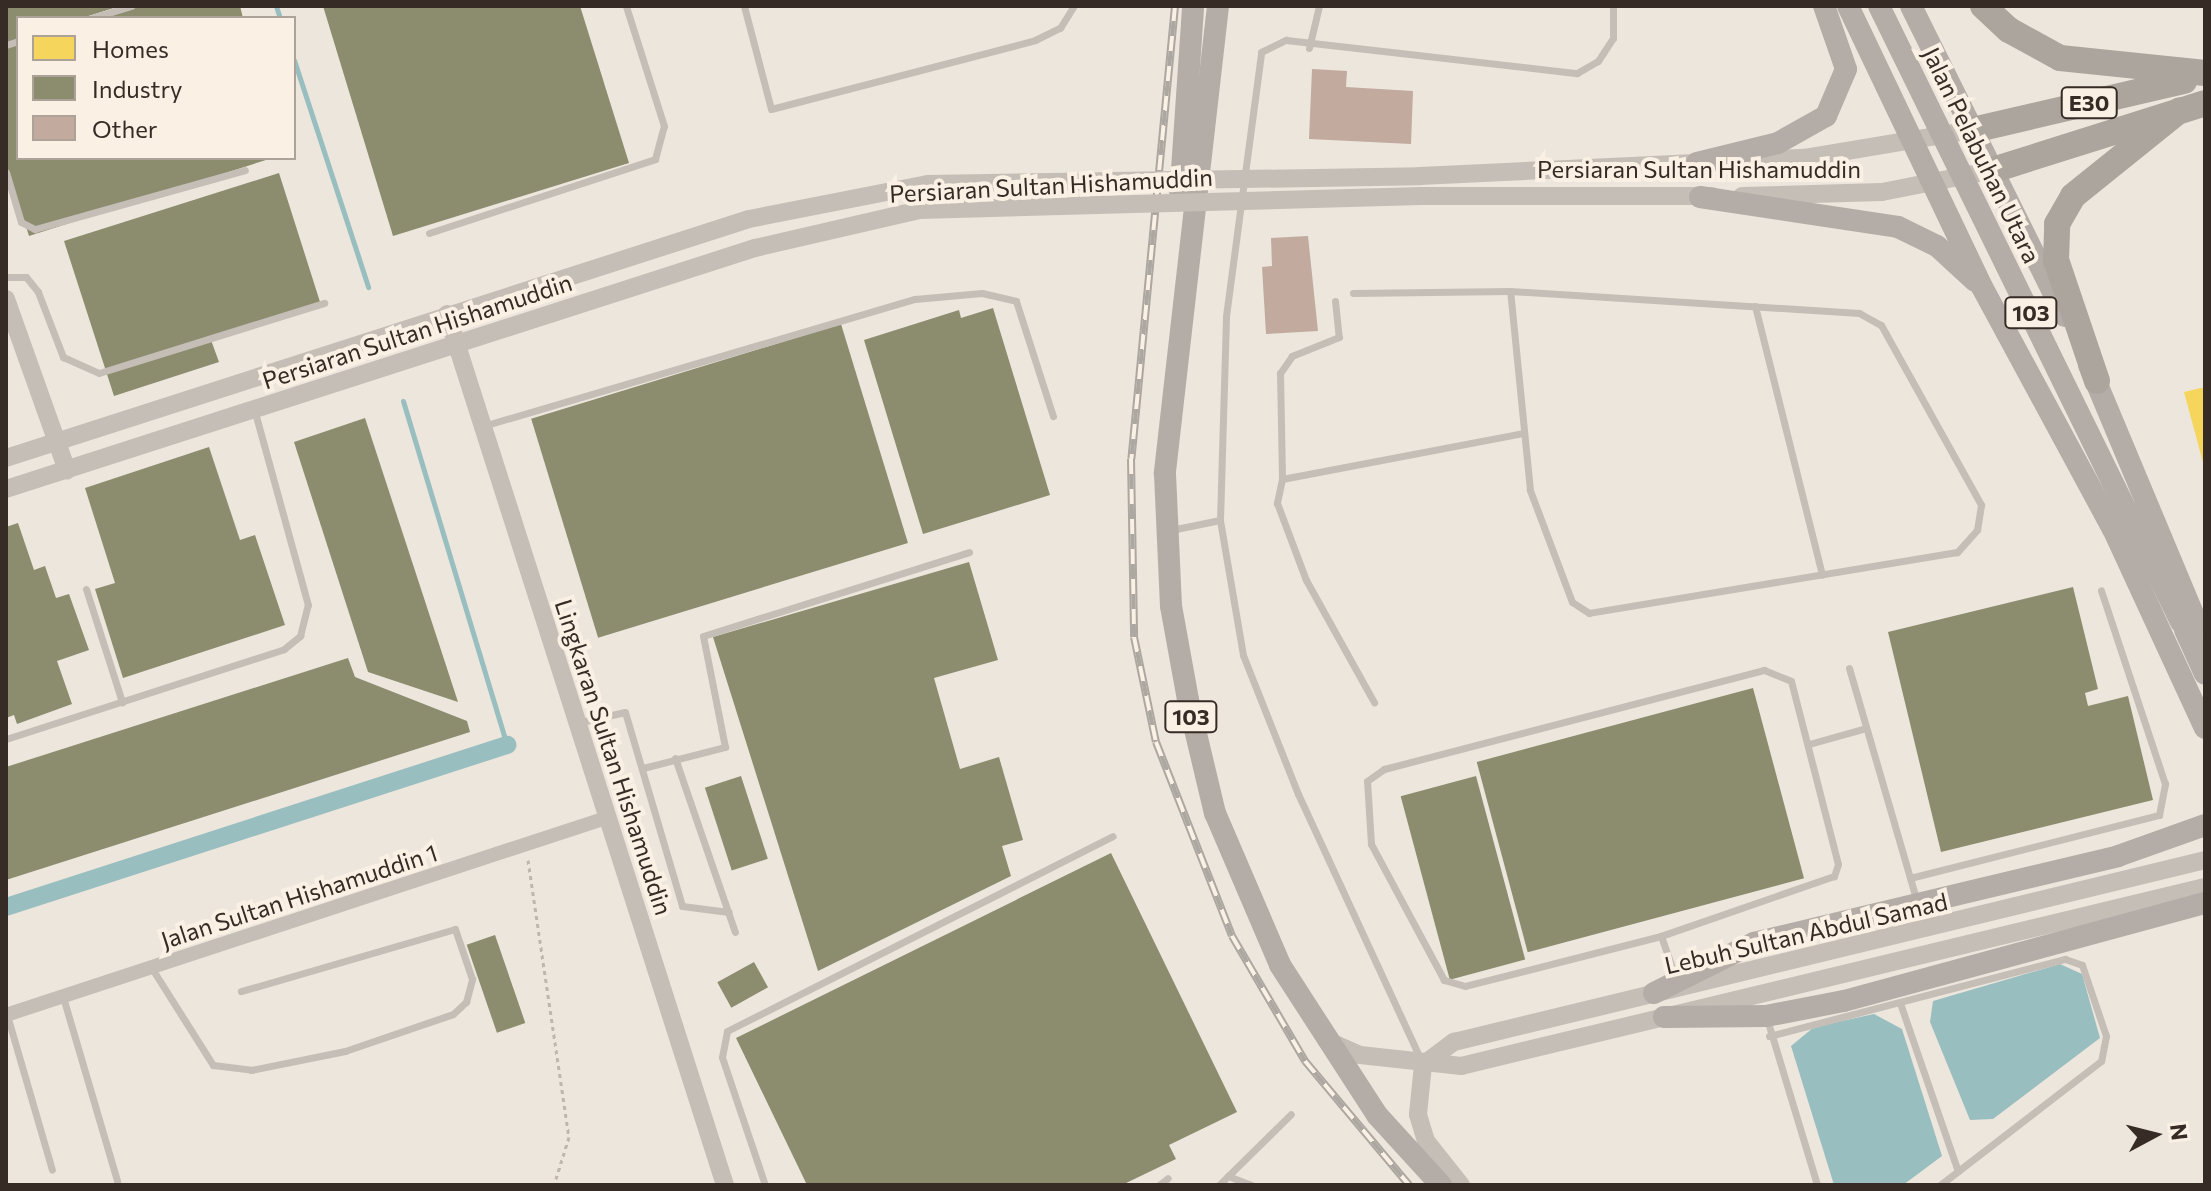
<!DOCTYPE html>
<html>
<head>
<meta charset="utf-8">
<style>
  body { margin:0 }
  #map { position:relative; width:2211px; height:1191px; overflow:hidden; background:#ede6dd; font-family:Commissioner,sans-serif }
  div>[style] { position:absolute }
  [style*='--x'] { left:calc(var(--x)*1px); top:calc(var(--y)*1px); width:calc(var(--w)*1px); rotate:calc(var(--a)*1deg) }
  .water>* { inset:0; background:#99bebf }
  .homes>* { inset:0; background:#f6d55c }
  .industry>* { inset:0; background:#8c8c6e; transform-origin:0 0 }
  .stream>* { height:5px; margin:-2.5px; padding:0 2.5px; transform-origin:2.5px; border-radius:2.5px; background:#99bebf }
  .canal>* { height:18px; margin:-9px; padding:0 9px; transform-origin:9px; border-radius:9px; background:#99bebf }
  .building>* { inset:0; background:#c2aa9e }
  .path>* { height:3px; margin-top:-1.5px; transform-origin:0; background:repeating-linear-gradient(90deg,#beb6af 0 4px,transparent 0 8px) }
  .service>* { height:7px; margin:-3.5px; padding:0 3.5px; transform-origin:3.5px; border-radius:3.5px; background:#c5beb7 }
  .minor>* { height:14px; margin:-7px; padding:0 7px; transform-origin:7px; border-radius:7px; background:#c5beb7 }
  .tertiary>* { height:18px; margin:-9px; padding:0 9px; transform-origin:9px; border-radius:9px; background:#c5beb7 }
  .primary>* { height:22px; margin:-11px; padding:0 11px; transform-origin:11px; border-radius:11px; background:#b4aca6 }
  .motorway>* { height:26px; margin:-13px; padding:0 13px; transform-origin:13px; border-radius:13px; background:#aca59d }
  .rail>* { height:8px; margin-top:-4px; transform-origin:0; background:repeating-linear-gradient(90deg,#faf1e4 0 15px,#ada7a1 0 30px); box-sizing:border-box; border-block:2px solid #ada7a1 }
  .tertiary-bridge>* { height:18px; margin:-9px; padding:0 9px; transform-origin:9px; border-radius:9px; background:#c5beb7 }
  .primary-bridge>* { height:22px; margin:-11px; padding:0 11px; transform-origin:11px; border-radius:11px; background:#b4aca6 }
  span { translate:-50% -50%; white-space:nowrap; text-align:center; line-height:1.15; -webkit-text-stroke:8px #faf1e4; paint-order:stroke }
  .shield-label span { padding:2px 6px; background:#faf1e4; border:2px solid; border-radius:6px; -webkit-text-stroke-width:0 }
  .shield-label { font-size:22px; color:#362b25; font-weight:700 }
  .street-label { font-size:24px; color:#362b25 }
  .frame { position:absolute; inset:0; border:8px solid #362b25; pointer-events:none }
  .legend { position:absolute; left:16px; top:16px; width:280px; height:144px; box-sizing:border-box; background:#faf1e4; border:2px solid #aca298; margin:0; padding:10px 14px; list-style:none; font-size:24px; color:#362b25 }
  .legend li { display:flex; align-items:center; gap:16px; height:40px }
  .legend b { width:40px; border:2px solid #aca298 }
  .north { position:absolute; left:2115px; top:1095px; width:80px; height:80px; -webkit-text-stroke:6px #faf1e4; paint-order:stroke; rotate:83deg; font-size:22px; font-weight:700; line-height:32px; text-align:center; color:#362b25 }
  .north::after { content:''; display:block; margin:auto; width:28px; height:36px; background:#362b25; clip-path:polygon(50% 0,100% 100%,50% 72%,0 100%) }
</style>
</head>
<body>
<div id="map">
  <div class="water">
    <i style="clip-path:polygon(2060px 964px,2082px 974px,2100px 1038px,1993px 1119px,1970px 1120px,1930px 1022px,1933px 1001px)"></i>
    <i style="clip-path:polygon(1874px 1014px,1902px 1029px,1942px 1156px,1903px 1185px,1834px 1185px,1791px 1046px,1814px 1027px)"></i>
  </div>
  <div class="homes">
    <i style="clip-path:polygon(2205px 387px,2205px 466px,2204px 466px,2184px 392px)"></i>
  </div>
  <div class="industry">
    <i style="clip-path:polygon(6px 6px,117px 6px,117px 7px,82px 18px,18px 18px,18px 39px,6px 43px)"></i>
    <i style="clip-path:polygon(132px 6px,240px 6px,243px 18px,97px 18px)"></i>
    <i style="clip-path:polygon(323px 6px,580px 6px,629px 163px,393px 236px)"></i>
    <i style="clip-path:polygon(18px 42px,18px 158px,269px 159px,29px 236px,6px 164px,6px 46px)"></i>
    <i style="clip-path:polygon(279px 173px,321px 305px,211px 340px,219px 362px,114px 396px,64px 241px)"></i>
    <i style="clip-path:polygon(993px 308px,1050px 495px,923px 534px,864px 340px,959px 310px,961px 318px)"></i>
    <i style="left:841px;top:324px;width:229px;height:324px;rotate:73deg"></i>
    <i style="clip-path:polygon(365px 418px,458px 702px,368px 672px,294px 442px)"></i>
    <i style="clip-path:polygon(209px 447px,240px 540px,255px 535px,285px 625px,123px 678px,95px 589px,115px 583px,85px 488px)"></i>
    <i style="clip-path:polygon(18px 523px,34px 570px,45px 566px,56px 598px,69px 594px,89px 650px,57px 661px,72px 704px,17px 724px,14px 715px,6px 718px,6px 527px)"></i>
    <i style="clip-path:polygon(969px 562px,998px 660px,934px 678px,960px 769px,999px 757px,1023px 840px,1002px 846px,1011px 876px,818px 971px,713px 637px)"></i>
    <i style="clip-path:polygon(2073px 587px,2098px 689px,2085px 693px,2088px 706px,2128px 696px,2153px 800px,1941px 852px,1888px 632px)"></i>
    <i style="clip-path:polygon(348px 658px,355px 677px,467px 721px,470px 732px,6px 880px,6px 767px)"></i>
    <i style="left:1753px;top:688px;width:197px;height:286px;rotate:75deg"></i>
    <i style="left:741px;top:776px;width:87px;height:38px;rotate:72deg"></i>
    <i style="left:1476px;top:776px;width:190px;height:78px;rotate:75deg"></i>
    <i style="clip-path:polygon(1111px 853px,1237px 1112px,1169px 1145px,1176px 1159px,1122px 1185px,807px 1185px,736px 1038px)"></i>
    <i style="left:495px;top:935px;width:93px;height:30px;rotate:71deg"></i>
    <i style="left:754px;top:962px;width:29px;height:42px;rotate:61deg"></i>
  </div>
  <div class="stream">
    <i style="--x:276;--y:6;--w:13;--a:72"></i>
    <i style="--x:294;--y:60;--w:239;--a:71.9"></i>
    <i style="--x:403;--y:401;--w:359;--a:73.2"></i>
  </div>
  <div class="canal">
    <i style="--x:6;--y:907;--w:527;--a:-17.92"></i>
  </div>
  <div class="building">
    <i style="clip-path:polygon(1312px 69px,1347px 71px,1346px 87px,1413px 91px,1411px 144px,1309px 139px)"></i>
    <i style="clip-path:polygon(1308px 236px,1318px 331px,1266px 334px,1262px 267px,1272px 266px,1271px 238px)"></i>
  </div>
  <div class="path">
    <i style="--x:528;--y:860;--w:280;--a:81.6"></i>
    <i style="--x:569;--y:1137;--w:50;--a:107.4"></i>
  </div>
  <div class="service">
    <i style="--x:744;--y:6;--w:106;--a:75.3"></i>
    <i style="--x:771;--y:109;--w:273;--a:-14.6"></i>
    <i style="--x:1035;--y:40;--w:28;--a:-26"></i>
    <i style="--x:1060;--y:28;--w:26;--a:-58"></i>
    <i style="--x:92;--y:18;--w:41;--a:-17.1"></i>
    <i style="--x:6;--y:45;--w:13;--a:-18"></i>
    <i style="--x:1309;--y:48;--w:43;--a:-76.6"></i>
    <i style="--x:6;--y:172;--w:52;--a:73.3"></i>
    <i style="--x:21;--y:222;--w:16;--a:27"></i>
    <i style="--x:35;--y:229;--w:218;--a:-15.7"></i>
    <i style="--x:429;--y:233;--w:238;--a:-18.1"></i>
    <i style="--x:655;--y:159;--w:34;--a:-75"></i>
    <i style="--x:664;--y:126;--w:126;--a:-107.6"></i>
    <i style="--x:6;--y:277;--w:20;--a:0"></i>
    <i style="--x:26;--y:277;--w:19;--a:51"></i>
    <i style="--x:38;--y:292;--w:70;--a:69"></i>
    <i style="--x:63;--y:357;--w:39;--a:24"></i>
    <i style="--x:99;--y:373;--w:236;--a:-17.3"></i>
    <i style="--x:1353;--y:293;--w:157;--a:-0.7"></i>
    <i style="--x:1510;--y:291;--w:350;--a:3.6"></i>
    <i style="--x:1859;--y:313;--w:25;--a:29"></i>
    <i style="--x:1881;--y:325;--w:206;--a:60.9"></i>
    <i style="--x:1981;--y:505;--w:25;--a:99"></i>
    <i style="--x:1977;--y:530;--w:30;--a:132"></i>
    <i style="--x:1957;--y:552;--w:373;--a:170.6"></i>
    <i style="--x:1589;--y:613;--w:20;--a:-147"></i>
    <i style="--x:1572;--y:602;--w:120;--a:-110.6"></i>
    <i style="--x:1530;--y:490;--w:200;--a:-95.7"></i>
    <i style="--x:1335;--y:301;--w:36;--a:84"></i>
    <i style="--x:1339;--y:337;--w:51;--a:158"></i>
    <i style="--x:1292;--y:356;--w:21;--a:125"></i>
    <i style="--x:1280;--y:373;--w:106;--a:88.9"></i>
    <i style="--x:1282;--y:479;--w:245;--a:-10.8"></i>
    <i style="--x:1755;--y:306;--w:277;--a:76"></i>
    <i style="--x:483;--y:426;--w:450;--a:-16.4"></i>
    <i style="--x:915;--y:299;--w:67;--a:-5.1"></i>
    <i style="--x:982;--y:293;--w:35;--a:13"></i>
    <i style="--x:1016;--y:301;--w:121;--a:72.2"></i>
    <i style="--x:1282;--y:479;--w:25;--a:102"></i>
    <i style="--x:1277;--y:503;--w:82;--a:69.4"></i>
    <i style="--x:1306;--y:580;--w:140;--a:60.9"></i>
    <i style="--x:1171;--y:530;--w:50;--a:-11.5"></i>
    <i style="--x:86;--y:589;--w:119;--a:72.3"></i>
    <i style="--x:1849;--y:668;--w:244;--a:73.8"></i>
    <i style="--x:1764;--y:670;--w:29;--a:22"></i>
    <i style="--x:1791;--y:681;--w:189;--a:75.6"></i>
    <i style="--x:1838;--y:864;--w:13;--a:108"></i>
    <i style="--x:1834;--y:876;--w:183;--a:160.9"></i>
    <i style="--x:1661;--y:936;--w:202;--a:165.7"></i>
    <i style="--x:1465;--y:986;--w:22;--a:-164"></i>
    <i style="--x:1444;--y:980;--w:154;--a:-118.2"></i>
    <i style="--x:1371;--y:844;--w:63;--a:-93.6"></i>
    <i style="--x:1367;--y:781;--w:21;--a:-35"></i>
    <i style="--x:1384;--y:769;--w:393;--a:-14.6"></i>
    <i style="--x:581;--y:722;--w:45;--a:-12.8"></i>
    <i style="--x:625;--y:712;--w:202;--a:73.6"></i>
    <i style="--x:682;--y:906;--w:47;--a:7.3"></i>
    <i style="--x:6;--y:739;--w:292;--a:-17.9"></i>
    <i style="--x:284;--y:649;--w:21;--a:-39"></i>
    <i style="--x:300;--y:636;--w:32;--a:-76"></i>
    <i style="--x:308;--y:605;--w:203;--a:-105.4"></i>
    <i style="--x:1809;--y:744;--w:59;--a:-15.7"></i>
    <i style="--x:675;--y:758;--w:184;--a:71"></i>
    <i style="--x:643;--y:768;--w:85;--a:-14.4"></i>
    <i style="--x:725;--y:747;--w:113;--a:-101.2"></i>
    <i style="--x:703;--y:636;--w:279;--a:-17.5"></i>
    <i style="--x:1910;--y:878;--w:257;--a:-14.2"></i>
    <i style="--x:2159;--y:815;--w:32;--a:-79"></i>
    <i style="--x:2165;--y:784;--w:204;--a:-108.3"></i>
    <i style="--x:1661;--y:936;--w:46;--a:70.8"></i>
    <i style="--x:151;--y:967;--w:116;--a:57.7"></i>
    <i style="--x:213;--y:1065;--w:38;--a:7"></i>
    <i style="--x:251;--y:1070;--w:96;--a:-11.4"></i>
    <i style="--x:345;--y:1051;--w:114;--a:-18.9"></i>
    <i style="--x:453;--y:1014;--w:18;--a:-43"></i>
    <i style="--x:466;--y:1002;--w:24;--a:-75"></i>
    <i style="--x:472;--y:979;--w:53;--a:-108.8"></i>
    <i style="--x:455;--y:929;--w:223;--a:163.8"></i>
    <i style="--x:63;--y:997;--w:192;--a:73.6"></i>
    <i style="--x:1900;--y:1003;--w:178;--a:71"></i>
    <i style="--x:7;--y:1015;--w:161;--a:73.8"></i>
    <i style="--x:1767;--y:1019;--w:173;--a:73.2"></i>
    <i style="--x:1769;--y:1036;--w:306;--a:-14.6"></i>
    <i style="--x:2065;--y:959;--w:18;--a:19"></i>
    <i style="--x:2082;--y:965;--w:75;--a:71.3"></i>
    <i style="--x:2106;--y:1036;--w:25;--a:101"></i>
    <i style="--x:2101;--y:1061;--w:203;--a:142.4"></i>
    <i style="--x:1420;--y:1058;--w:291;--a:-114.8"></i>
    <i style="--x:1298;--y:794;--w:149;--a:-111.6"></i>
    <i style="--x:1243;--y:655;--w:137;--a:-99.7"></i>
    <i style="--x:1220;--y:520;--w:204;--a:-88.3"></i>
    <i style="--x:1226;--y:316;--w:266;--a:-82.4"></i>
    <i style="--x:1261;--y:52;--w:28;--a:-26"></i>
    <i style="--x:1286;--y:40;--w:293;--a:6.5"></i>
    <i style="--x:1577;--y:73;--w:24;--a:-30"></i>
    <i style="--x:1598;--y:61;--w:27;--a:-57"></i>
    <i style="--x:1613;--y:38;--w:32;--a:-90"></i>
    <i style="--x:1228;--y:1176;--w:88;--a:-44.5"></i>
    <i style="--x:765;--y:1185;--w:135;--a:-108.6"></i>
    <i style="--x:722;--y:1057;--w:26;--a:-79"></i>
    <i style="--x:727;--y:1031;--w:432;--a:-26.8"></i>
    <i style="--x:1159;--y:1185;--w:11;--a:-38"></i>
    <i style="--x:1219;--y:1185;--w:13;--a:-45"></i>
    <i style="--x:1228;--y:1176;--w:25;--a:21"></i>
  </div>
  <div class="minor">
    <i style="--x:6;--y:1015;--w:632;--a:-18.18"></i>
  </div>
  <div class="tertiary">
    <i style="--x:1420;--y:176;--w:385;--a:-2.7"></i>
    <i style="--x:1805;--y:158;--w:170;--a:-9.5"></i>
    <i style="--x:1421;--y:196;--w:291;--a:0"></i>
    <i style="--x:1742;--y:196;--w:140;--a:-1.6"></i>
    <i style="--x:1882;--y:192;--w:113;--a:-11.2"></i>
    <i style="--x:6;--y:299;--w:182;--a:70.4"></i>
    <i style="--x:447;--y:314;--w:914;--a:72.3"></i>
    <i style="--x:6;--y:458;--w:780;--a:-17.83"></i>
    <i style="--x:6;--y:489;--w:787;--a:-17.84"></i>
    <i style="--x:1326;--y:1040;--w:37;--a:24"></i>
    <i style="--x:1360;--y:1055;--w:102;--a:6.2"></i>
    <i style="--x:1461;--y:1066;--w:765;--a:-13.53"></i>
    <i style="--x:1461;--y:1185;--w:56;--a:-128.5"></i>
    <i style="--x:1426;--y:1141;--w:28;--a:-107"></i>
    <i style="--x:1418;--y:1114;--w:49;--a:-84.2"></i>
    <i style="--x:1423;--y:1065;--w:39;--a:-37"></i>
    <i style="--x:1454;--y:1042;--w:773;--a:-13.62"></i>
  </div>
  <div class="primary">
    <i style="--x:1218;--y:6;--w:471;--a:96.5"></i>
    <i style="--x:1165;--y:474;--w:132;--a:87.4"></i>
    <i style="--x:1171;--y:606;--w:96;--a:79.7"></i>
    <i style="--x:1188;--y:700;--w:116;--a:76.6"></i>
    <i style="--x:1215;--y:813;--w:165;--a:66.8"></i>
    <i style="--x:1280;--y:965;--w:179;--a:57.1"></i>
    <i style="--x:1377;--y:1115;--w:95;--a:47.6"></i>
    <i style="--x:1848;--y:6;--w:311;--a:64.5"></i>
    <i style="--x:1982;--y:287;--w:275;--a:61.6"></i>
    <i style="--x:2113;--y:529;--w:219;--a:65.2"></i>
    <i style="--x:1911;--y:6;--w:346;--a:63.6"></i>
    <i style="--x:1697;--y:163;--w:83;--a:-13.9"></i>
    <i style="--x:1778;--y:143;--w:55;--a:-29.4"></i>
    <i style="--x:1826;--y:116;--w:51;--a:-66.9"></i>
    <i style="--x:1846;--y:69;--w:67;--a:-109.2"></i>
    <i style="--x:1700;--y:197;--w:200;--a:8.6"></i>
    <i style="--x:1898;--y:227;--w:43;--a:26"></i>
    <i style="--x:1937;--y:246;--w:52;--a:42.6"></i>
    <i style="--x:1180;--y:199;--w:193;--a:-86.1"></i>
    <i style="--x:2089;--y:365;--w:300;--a:67.3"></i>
    <i style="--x:2185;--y:630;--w:48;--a:65.6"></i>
    <i style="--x:1654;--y:993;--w:112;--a:-26.6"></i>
    <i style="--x:1754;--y:943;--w:374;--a:-13.4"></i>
    <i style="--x:2118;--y:856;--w:92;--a:-19.6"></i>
    <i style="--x:1664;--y:1017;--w:102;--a:-0.6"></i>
    <i style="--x:1766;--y:1016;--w:79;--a:-10.9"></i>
    <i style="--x:1844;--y:1001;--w:374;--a:-15.2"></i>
  </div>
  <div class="motorway">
    <i style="--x:1983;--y:6;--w:35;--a:43"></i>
    <i style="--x:2009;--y:30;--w:58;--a:28.8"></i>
    <i style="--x:2060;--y:58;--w:146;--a:5.9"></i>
    <i style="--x:1973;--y:130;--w:217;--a:-13.1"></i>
    <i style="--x:1993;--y:170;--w:222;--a:-17.5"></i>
    <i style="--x:2097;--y:381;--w:128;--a:-108.7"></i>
    <i style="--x:2056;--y:260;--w:36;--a:-88"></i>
    <i style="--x:2057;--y:224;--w:32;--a:-60"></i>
    <i style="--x:2073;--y:196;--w:137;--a:-38.8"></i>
  </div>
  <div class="rail">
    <i style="--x:1175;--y:6;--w:455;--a:95.5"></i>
    <i style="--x:1131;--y:459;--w:178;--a:89"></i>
    <i style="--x:1134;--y:637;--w:107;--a:78.2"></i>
    <i style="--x:1156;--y:742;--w:208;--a:68.6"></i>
    <i style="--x:1232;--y:936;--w:145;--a:59.7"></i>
    <i style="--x:1305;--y:1061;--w:162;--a:50"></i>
  </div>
  <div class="tertiary-bridge">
    <i style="--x:749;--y:219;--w:182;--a:-11.1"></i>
    <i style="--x:928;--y:184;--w:492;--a:-0.9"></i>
    <i style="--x:755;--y:248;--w:169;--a:-13"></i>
    <i style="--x:920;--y:210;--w:501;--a:-1.6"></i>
  </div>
  <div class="primary-bridge">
    <i style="--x:1879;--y:6;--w:686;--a:63.88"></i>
  </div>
  <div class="shield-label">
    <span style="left:2089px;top:103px">E30</span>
    <span style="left:2031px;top:313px">103</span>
    <span style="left:1191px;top:717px">103</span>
  </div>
  <div class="street-label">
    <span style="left:1982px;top:155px;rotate:64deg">Jalan Pelabuhan Utara</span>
    <span style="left:1699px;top:169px">Persiaran Sultan Hishamuddin</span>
    <span style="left:1051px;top:185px;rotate:-3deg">Persiaran Sultan Hishamuddin</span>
    <span style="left:417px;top:331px;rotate:-18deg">Persiaran Sultan Hishamuddin</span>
    <span style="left:614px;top:757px;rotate:72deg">Lingkaran Sultan Hishamuddin</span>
    <span style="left:299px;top:896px;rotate:-18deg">Jalan Sultan Hishamuddin 1</span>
    <span style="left:1806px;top:933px;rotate:-13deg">Lebuh Sultan Abdul Samad</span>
  </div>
  <div class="frame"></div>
  <ul class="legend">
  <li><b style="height:22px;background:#f6d55c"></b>Homes</li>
  <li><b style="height:22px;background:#8c8c6e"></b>Industry</li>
  <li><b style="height:22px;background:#c2aa9e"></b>Other</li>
  </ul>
  <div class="north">N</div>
</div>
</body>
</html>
